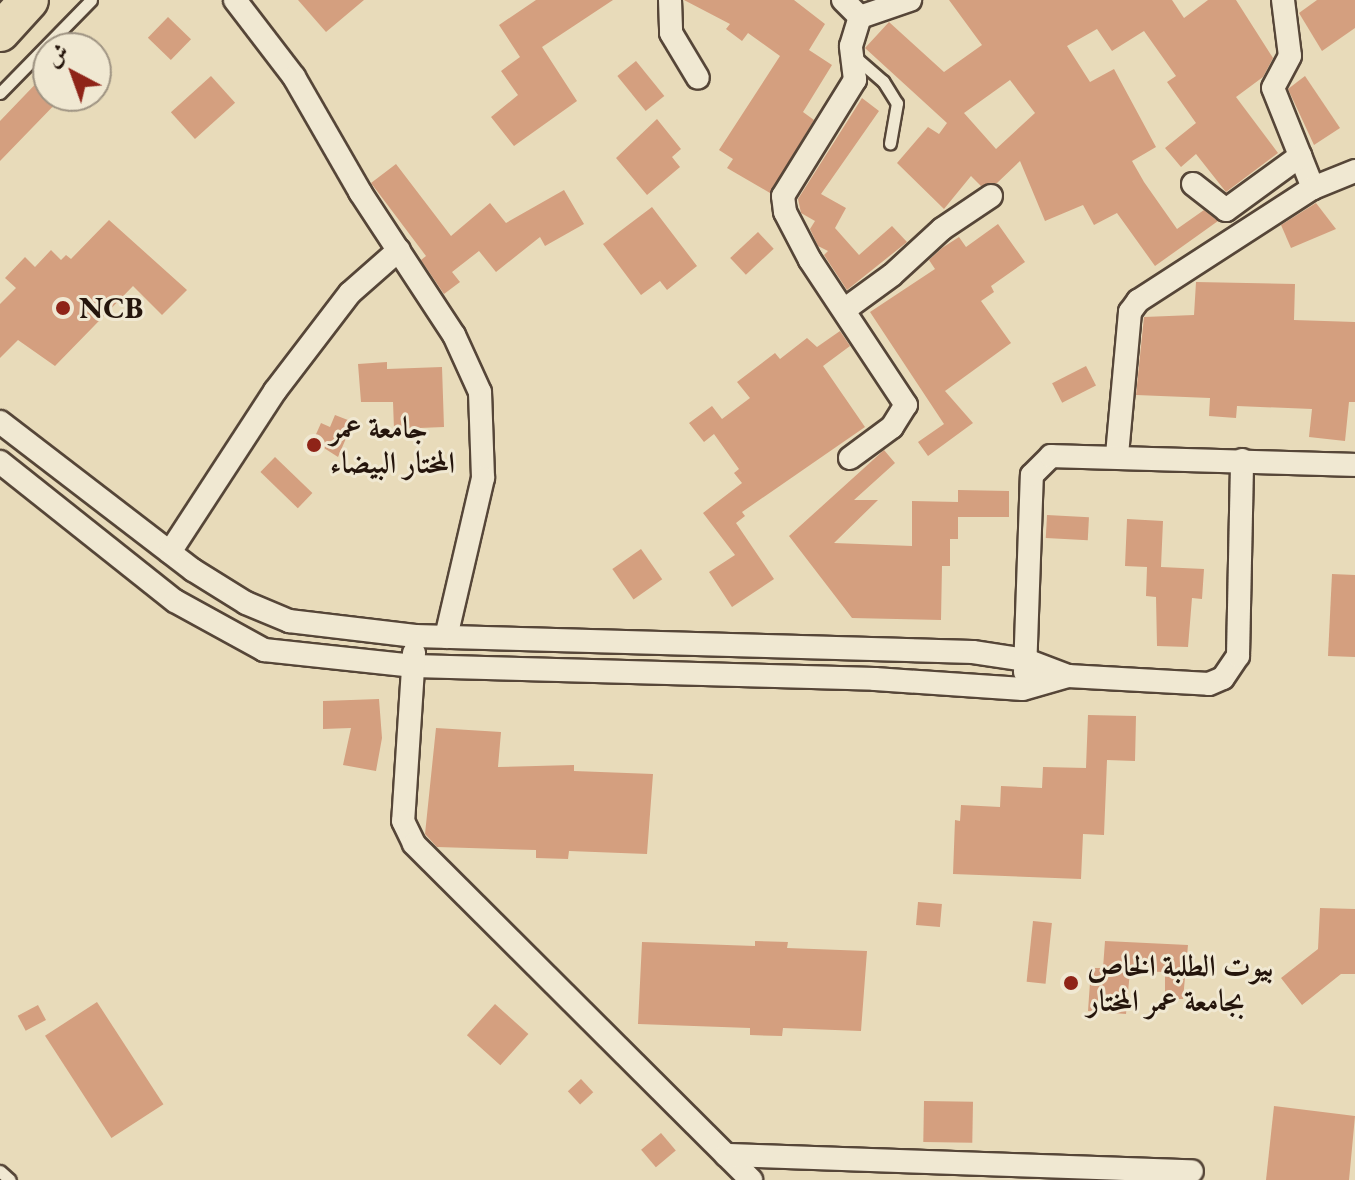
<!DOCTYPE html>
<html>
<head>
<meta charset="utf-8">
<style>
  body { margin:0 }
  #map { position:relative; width:1355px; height:1180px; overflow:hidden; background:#e8dbba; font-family:"EB Garamond",Amiri,serif }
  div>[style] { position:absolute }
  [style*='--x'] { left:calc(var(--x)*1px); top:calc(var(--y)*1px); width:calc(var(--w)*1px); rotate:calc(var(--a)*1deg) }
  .building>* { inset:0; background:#d49f7f; transform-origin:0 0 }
  .roads { filter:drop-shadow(2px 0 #564638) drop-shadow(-2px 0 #564638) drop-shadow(0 2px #564638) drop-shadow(0 -2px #564638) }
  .lane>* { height:11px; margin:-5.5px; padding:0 5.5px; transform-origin:5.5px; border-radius:5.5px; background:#f0e8d2 }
  .street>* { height:22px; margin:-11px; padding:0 11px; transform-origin:11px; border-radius:11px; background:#f0e8d2 }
  .highway>* { height:38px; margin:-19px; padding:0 19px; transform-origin:19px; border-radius:19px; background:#e8dbba }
  .dots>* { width:22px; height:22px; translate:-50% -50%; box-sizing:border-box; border:4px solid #f0e8d2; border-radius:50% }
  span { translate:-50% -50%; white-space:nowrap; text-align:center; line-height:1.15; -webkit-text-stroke:6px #f0e8d2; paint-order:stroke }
  .poi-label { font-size:30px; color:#25150c; font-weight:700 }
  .left { translate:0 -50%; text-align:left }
  .north { position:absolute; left:32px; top:32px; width:80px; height:80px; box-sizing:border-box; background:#f0e8d2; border:2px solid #9f9483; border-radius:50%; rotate:319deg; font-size:22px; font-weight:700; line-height:32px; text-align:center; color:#25150c }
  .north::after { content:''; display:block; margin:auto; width:28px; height:36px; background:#8f2418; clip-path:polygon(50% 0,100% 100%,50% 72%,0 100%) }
</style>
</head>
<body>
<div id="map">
  <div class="building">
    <i style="clip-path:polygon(298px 0,364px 0,326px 32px)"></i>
    <i style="clip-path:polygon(536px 0,613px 0,542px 47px,577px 101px,514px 146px,491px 117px,518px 95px,501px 71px,520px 57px,499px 25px)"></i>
    <i style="clip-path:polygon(684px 0,794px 0,825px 24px,809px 50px,832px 65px,803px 112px,814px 120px,770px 193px,727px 168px,733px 159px,719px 150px,780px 56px,748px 33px,742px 41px,726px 29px,730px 24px)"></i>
    <i style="clip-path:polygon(evenodd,949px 0,1172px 0,1184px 18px,1208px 0,1236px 0,1273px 58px,1263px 77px,1236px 97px,1278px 153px,1226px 192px,1196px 154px,1181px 167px,1165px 148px,1196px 123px,1167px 82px,1176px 76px,1144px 31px,1112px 51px,1097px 29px,1067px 46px,1090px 82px,1114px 69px,1156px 147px,1132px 161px,1144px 182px,1177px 229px,1204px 210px,1218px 221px,1155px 266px,1117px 213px,1094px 225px,1083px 205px,1045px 221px,1020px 161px,997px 183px,981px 186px,971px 176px,944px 209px,897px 163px,928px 127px,939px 134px,947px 123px,865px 48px,889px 22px,944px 72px,982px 45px,949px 0,1010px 80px,1035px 113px,996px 149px,964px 113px,1010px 80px)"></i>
    <i style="clip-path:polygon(1317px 0,1355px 0,1355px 28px,1322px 51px,1299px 13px)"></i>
    <i style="left:168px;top:17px;width:32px;height:29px;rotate:44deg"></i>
    <i style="left:636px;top:61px;width:45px;height:24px;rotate:51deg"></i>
    <i style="clip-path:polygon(48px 71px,48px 96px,63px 96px,0 161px,0 121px)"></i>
    <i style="left:211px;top:76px;width:36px;height:54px;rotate:48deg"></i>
    <i style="clip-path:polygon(1305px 76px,1340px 128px,1314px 145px,1288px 89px)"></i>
    <i style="clip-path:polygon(862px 98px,879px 111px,821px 194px,846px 208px,835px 228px,859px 255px,892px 226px,907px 242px,847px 290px,824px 255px,828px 251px,818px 246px,810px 229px,815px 221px,801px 213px,798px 199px)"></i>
    <i style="clip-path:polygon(657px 119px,681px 149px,672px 157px,680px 167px,647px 195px,616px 158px)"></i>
    <i style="clip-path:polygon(396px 164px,451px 236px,490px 203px,506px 223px,564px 190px,584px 224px,545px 246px,540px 237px,496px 272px,479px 251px,452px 272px,460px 282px,444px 294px,421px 260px,426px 256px,371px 183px)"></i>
    <i style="clip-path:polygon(1316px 203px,1336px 229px,1291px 248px,1281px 225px)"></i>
    <i style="clip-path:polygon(652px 207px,697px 266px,667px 290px,660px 281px,641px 295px,603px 244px)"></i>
    <i style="clip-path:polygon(109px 220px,187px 290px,162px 315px,133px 286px,55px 366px,18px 340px,0 358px,0 304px,16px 288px,5px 278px,25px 257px,35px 267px,51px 250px,61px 260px,66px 255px,71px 259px)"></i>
    <i style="clip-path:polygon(998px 224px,1025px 262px,991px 286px,994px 292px,981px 301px,1011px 343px,945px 391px,973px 423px,928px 456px,918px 442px,944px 424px,870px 312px,935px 269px,929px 260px,942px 248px,959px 237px,966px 247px)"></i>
    <i style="left:758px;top:232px;width:23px;height:38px;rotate:47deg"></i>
    <i style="clip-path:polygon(1196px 282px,1295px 284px,1294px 320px,1355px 322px,1355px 402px,1349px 402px,1345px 441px,1309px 437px,1312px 409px,1237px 406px,1236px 418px,1209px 416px,1210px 398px,1136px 395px,1144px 317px,1194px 315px)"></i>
    <i style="clip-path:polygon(840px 331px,850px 346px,823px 366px,865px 427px,742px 512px,745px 516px,736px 523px,774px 579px,732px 607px,709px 572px,735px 555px,703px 513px,742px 483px,734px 473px,739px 469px,714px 434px,704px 442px,689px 423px,712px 406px,722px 419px,750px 398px,737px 382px,775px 353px,780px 359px,807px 338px,817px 347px)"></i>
    <i style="clip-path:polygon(387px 362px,387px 369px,442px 367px,444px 427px,394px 429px,393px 402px,361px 402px,358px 364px)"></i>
    <i style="left:1086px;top:366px;width:22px;height:38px;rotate:63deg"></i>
    <i style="clip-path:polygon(335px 415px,353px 422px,338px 457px,313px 441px,321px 423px,330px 427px)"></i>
    <i style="clip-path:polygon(884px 450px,895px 463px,854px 500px,878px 500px,834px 543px,912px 546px,912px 501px,958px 502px,958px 490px,1009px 491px,1009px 517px,958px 517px,958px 539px,950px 539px,950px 566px,942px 566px,941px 620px,852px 618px,789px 536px)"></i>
    <i style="left:275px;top:457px;width:52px;height:21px;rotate:44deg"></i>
    <i style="left:1047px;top:515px;width:42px;height:23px;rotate:3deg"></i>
    <i style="clip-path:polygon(1127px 519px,1163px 521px,1161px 567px,1204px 569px,1202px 599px,1192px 598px,1188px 647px,1157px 646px,1156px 597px,1146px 596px,1147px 567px,1125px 566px)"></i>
    <i style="left:641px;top:549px;width:37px;height:35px;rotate:55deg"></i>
    <i style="clip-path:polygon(1332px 574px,1355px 575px,1355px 657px,1328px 656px)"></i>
    <i style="clip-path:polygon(379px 699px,382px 738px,376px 771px,343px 765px,351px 728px,323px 729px,323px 701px)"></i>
    <i style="clip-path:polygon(1088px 715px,1136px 716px,1135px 761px,1107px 760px,1104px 835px,1083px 834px,1081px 879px,953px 874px,955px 820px,960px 821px,961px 805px,1000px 807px,1001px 786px,1042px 788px,1043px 767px,1086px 768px)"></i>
    <i style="clip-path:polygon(436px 728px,501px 732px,498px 767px,574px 765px,574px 771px,653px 774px,647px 854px,569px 851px,568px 859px,536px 858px,536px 850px,437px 847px,425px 834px)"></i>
    <i style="left:918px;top:902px;width:24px;height:23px;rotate:5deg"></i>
    <i style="clip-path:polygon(1320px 908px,1355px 909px,1355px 974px,1341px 974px,1302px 1005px,1281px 978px,1318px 949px)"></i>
    <i style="left:1033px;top:921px;width:19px;height:61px;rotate:6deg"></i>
    <i style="clip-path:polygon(755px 941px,788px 942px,787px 948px,867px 951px,861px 1031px,783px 1028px,782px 1036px,750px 1035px,750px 1028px,638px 1024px,642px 942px,755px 946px)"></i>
    <i style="clip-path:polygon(1105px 941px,1188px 945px,1183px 999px,1165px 999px,1165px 972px,1130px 971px,1126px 1014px,1088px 1011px,1091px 968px,1103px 968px)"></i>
    <i style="left:97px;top:1002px;width:122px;height:62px;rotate:57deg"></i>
    <i style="left:495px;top:1004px;width:45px;height:42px;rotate:42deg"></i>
    <i style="left:38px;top:1005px;width:17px;height:23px;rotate:62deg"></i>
    <i style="left:581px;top:1079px;width:18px;height:18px;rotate:47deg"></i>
    <i style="left:924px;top:1101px;width:49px;height:41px;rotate:1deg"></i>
    <i style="clip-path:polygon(1274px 1106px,1355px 1116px,1349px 1180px,1266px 1180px)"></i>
    <i style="left:661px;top:1133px;width:23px;height:26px;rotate:50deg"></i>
  </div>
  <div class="roads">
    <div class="lane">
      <i style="--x:855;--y:57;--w:37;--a:41"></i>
      <i style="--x:883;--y:81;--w:26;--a:58"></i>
      <i style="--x:897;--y:103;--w:41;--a:99.9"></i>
      <i style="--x:0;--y:93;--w:130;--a:-45.6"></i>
      <i style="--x:0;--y:1171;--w:13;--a:42"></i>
    </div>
    <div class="street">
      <i style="--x:235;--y:0;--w:97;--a:52.5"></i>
      <i style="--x:294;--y:77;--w:133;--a:60.1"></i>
      <i style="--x:360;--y:192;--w:171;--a:56.7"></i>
      <i style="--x:454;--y:335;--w:63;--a:65.5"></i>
      <i style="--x:480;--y:392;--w:86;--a:88"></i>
      <i style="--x:483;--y:478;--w:163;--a:103.1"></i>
      <i style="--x:670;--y:0;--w:33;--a:88"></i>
      <i style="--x:671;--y:33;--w:52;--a:59"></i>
      <i style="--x:843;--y:0;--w:24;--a:45"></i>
      <i style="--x:860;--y:17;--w:53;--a:-18.8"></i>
      <i style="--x:1283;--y:0;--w:56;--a:82.9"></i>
      <i style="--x:1290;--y:56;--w:36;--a:118"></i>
      <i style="--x:1273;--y:88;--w:108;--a:68.2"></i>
      <i style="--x:1193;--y:184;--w:42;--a:38.2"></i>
      <i style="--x:1226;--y:210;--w:92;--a:-36.1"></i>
      <i style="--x:844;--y:310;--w:59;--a:-36.1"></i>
      <i style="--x:892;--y:275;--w:68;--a:-42.6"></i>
      <i style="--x:942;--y:229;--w:59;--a:-34"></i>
      <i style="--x:0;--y:422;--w:243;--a:37.5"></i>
      <i style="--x:193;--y:570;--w:62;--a:31.9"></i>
      <i style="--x:246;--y:603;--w:47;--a:22.7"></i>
      <i style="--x:289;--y:621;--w:127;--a:6.8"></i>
      <i style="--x:415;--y:636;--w:558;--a:1.64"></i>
      <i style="--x:973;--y:652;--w:54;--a:8.6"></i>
      <i style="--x:1026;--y:660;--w:45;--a:20.9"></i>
      <i style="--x:1068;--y:676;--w:141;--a:3.2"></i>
      <i style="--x:1209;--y:684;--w:15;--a:-23"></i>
      <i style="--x:1223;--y:678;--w:27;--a:-56"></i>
      <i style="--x:1238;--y:656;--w:196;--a:-88.8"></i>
      <i style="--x:1117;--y:455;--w:144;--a:-84.8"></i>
      <i style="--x:1130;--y:312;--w:14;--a:-54"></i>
      <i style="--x:1138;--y:301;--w:208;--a:-32.9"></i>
      <i style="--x:1313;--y:188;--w:45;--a:-22"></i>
      <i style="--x:850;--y:458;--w:52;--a:-36.4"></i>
      <i style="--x:892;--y:427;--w:26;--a:-58"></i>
      <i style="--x:906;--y:405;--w:174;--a:-123.5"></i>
      <i style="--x:810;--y:260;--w:54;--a:-117.5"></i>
      <i style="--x:785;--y:212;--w:16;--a:-97"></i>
      <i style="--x:783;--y:196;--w:137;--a:-58.2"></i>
      <i style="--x:855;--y:80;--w:34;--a:-97"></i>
      <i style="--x:851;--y:46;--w:30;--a:-73"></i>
      <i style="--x:0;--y:462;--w:223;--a:38.5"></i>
      <i style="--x:175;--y:601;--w:102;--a:28.8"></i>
      <i style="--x:264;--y:650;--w:151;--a:6.1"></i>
      <i style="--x:414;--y:666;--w:461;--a:1.6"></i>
      <i style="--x:875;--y:679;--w:148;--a:3.9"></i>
      <i style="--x:1023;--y:689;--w:47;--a:-16.1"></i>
      <i style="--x:170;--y:552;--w:192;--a:-56.9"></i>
      <i style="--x:275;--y:391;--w:123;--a:-52.6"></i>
      <i style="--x:350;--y:293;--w:65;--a:-41.3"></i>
      <i style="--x:414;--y:653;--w:168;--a:93.7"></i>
      <i style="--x:403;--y:821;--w:25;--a:64"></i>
      <i style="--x:414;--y:844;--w:476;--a:44.9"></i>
      <i style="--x:1025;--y:672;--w:197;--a:-88"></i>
      <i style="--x:1032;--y:475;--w:27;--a:-45"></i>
      <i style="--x:1051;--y:456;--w:304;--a:1.7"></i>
      <i style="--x:726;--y:1155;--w:466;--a:2"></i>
    </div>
    <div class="highway">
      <i style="--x:0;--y:32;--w:43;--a:-47.8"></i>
    </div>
  </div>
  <div class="dots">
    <i style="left:63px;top:308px;background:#8f2418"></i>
    <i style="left:314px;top:445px;background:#8f2418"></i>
    <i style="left:1071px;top:983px;background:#8f2418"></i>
  </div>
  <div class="poi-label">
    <span class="left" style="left:79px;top:308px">NCB</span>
    <span class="left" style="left:330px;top:445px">جامعة عمر<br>المختار البيضاء</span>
    <span class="left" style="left:1087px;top:983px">بيوت الطلبة الخاص<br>بجامعة عمر المختار</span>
  </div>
  <div class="north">ش</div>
</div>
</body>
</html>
